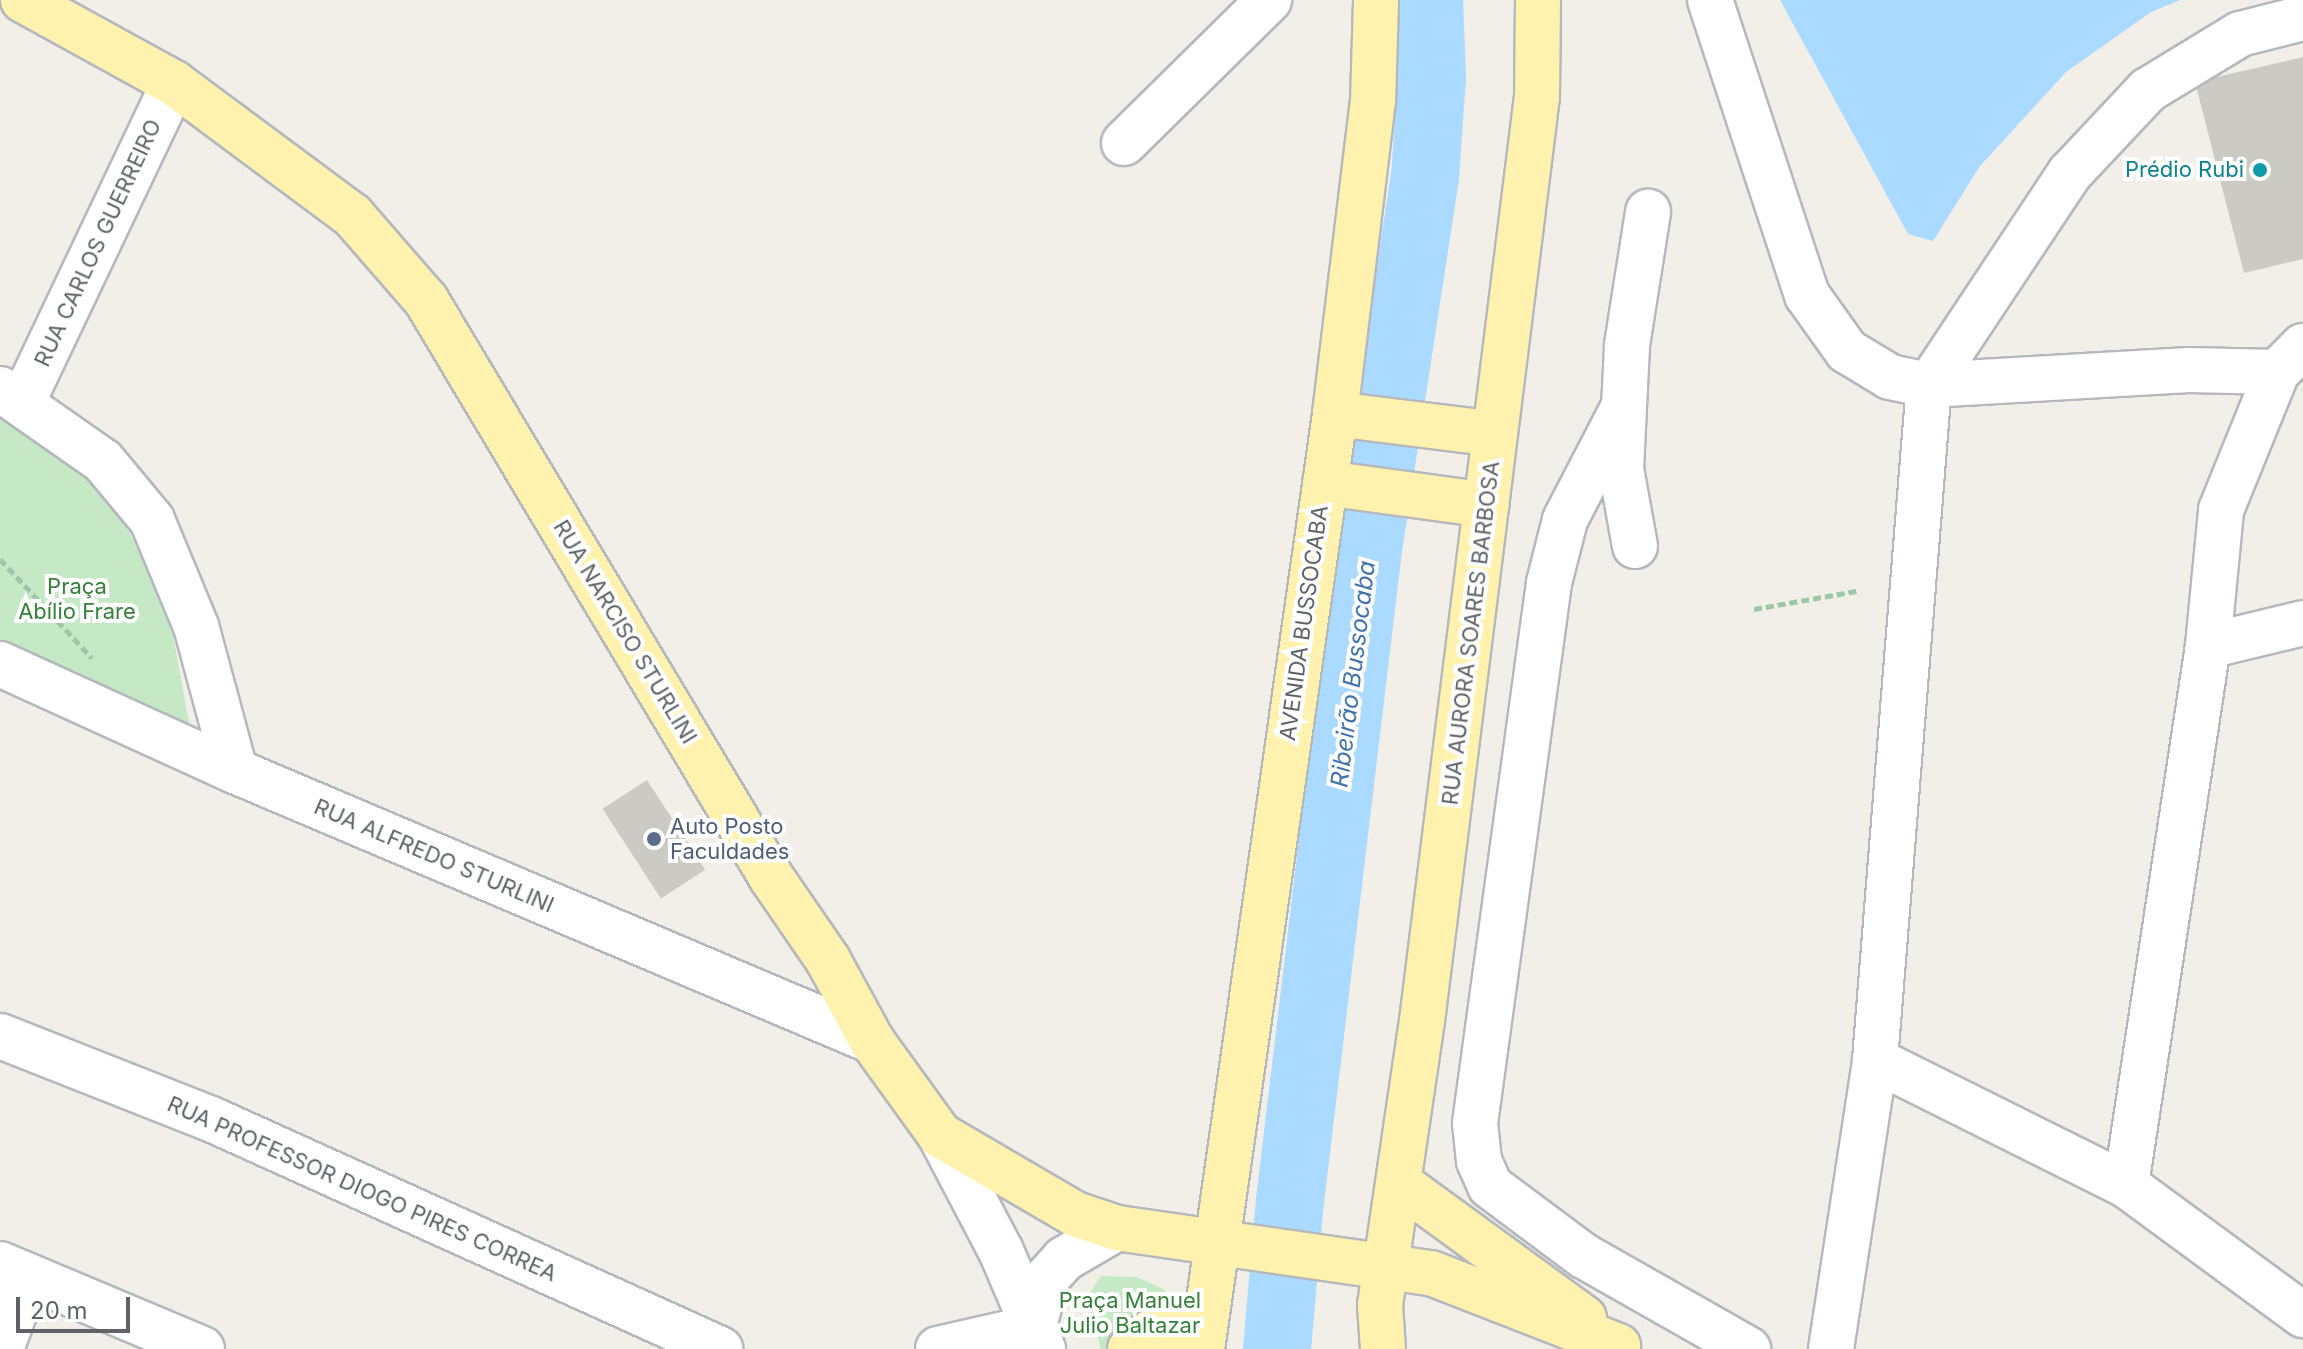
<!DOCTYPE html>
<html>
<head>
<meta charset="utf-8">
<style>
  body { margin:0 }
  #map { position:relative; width:2303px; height:1349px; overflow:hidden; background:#f1efe8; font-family:Inter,sans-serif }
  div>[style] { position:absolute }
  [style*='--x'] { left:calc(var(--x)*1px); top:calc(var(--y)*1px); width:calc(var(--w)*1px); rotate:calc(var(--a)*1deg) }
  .green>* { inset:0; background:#c5e8c5 }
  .water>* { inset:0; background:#aadaff }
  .river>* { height:68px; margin:-34px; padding:0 34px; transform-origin:34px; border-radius:34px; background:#aadaff }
  .building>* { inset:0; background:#cccac5; transform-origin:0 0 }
  .path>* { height:5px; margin-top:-2.5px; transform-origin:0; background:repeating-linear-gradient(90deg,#9cc7a9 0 8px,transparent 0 12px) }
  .roads { filter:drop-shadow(2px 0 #b5b8bc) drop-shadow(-2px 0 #b5b8bc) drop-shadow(0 2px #b5b8bc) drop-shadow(0 -2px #b5b8bc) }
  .minor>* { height:44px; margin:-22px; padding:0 22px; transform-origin:22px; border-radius:22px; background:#fff }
  .major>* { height:44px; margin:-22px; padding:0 22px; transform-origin:22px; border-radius:22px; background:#fff2af }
  .dots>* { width:22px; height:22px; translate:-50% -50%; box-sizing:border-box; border:4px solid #fff; border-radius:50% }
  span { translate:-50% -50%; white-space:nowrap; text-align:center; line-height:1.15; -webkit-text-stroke:8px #fff; paint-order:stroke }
  .culture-label { font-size:22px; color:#0d838f }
  .right { translate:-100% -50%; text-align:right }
  .street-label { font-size:22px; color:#5f6368 }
  .park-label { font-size:22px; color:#348238 }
  .service-label { font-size:22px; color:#4e5e75 }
  .left { translate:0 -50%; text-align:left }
  .water-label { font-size:24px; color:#4174aa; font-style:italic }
  .scale { position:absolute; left:16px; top:1297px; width:114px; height:36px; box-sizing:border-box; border:4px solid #5f6368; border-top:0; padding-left:10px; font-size:24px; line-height:28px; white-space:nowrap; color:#5f6368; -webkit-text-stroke:6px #fff; paint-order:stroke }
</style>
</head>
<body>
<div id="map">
  <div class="green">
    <i style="clip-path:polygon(0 411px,101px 480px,167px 603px,191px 733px,0 649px)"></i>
    <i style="clip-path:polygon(1101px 1276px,1137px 1277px,1165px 1290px,1174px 1349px,1101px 1349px,1086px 1299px)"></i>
  </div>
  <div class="water">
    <i style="clip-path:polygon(1780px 0,2180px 0,2151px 12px,2066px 72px,1980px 166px,1933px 241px,1908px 234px)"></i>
  </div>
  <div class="river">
    <i style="--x:1277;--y:1349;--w:149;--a:-85"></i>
    <i style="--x:1290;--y:1201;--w:657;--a:-83.18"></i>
    <i style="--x:1368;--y:549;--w:376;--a:-81.3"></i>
    <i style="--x:1425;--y:177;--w:100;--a:-86"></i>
    <i style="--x:1432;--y:77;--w:77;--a:-92.2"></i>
  </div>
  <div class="building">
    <i style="clip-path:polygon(2303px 57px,2303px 259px,2244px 273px,2195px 82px)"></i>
    <i style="left:647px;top:780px;width:107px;height:53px;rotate:57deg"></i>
  </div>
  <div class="path">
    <i style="--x:0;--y:559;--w:135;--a:47.1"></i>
    <i style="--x:1754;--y:609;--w:104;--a:-10"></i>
  </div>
  <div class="roads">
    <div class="minor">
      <i style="--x:1710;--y:0;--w:311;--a:71.8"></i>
      <i style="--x:1807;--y:295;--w:69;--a:54.5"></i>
      <i style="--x:1847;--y:351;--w:50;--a:31.2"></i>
      <i style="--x:1890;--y:377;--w:40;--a:12"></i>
      <i style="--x:1929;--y:385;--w:260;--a:-3.3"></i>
      <i style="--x:2189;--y:370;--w:88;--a:1.3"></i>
      <i style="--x:1124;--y:143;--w:204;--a:-44.6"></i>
      <i style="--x:0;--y:389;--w:126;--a:35"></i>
      <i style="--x:103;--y:461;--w:77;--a:50.3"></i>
      <i style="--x:152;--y:520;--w:115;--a:67.5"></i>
      <i style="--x:196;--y:626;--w:150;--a:74.9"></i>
      <i style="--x:22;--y:403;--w:354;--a:-64.6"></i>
      <i style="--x:1624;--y:406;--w:128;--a:117.4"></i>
      <i style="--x:1565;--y:520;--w:65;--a:104.3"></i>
      <i style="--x:1549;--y:583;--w:545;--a:97.8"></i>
      <i style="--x:1475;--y:1123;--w:38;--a:84"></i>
      <i style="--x:1479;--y:1161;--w:27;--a:66"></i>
      <i style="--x:1490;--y:1186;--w:117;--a:36.7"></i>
      <i style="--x:1584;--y:1256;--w:189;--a:29.6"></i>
      <i style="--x:1635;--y:546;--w:78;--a:-100.3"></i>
      <i style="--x:1621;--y:469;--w:124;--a:-87.2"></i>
      <i style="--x:1627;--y:345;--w:135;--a:-81"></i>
      <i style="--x:2208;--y:646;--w:98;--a:-13.6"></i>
      <i style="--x:0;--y:664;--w:258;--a:24.5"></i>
      <i style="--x:235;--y:771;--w:692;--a:22.97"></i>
      <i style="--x:0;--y:1036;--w:227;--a:21.5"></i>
      <i style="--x:211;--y:1119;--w:559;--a:24.32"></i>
      <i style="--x:1875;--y:1060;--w:280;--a:26.5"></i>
      <i style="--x:2126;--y:1185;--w:220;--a:36.3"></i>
      <i style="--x:940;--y:1135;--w:131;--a:62.3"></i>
      <i style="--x:1001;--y:1251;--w:107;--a:66.8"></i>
      <i style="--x:2126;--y:1185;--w:545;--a:-81.35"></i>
      <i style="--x:2208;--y:646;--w:137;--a:-84.5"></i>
      <i style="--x:2221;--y:510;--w:149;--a:-67.9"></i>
      <i style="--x:2277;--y:372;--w:37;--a:-45"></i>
      <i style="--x:0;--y:1264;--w:219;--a:22.8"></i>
      <i style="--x:1034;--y:1327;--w:49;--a:-76"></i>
      <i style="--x:1046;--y:1279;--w:27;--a:-48"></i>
      <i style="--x:1064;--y:1259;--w:61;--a:-30.3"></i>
      <i style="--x:1;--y:1349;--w:78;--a:-69.7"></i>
      <i style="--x:938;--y:1349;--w:98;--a:-12.9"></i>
      <i style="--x:1831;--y:1349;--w:292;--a:-81.3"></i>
      <i style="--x:1875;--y:1060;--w:677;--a:-85.43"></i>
      <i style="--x:1929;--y:385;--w:255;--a:-56.4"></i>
      <i style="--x:2070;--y:173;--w:114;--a:-46.8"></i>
      <i style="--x:2148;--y:90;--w:108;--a:-31.3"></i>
      <i style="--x:2240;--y:34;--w:65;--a:-14.3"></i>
    </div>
    <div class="major">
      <i style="--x:23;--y:0;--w:172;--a:28.8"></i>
      <i style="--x:174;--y:83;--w:222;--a:36.6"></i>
      <i style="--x:352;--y:215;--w:113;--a:49"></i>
      <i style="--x:426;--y:300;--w:672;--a:59.12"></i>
      <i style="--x:771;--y:877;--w:101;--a:55.5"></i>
      <i style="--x:828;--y:960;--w:92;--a:61.5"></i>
      <i style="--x:872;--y:1041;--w:116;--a:54.1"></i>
      <i style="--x:940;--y:1135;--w:156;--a:30.3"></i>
      <i style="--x:1075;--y:1214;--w:44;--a:18.4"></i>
      <i style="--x:1117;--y:1228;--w:317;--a:8.2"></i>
      <i style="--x:1431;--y:1273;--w:201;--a:21.3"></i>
      <i style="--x:1335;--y:414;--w:161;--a:7.1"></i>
      <i style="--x:1325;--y:483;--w:163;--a:7.7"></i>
      <i style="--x:1399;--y:1183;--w:229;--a:36.1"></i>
      <i style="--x:1130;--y:1349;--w:26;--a:-39"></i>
      <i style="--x:1150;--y:1333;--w:28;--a:-8"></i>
      <i style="--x:1178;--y:1329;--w:25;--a:14"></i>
      <i style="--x:1202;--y:1349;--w:944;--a:-81.9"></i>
      <i style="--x:1335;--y:414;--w:314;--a:-83.1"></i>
      <i style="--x:1373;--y:102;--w:102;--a:-88.3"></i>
      <i style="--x:1383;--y:1349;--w:44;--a:-93.9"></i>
      <i style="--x:1380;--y:1305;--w:287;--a:-81.6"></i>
      <i style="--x:1422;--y:1021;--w:932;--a:-82.91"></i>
      <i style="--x:1537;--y:96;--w:96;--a:-89.4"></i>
    </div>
  </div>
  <div class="dots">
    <i style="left:2260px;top:170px;background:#0f9aa8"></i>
    <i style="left:654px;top:839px;background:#5c6f8a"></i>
  </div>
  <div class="culture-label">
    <span class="right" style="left:2244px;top:170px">Prédio Rubi</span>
  </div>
  <div class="street-label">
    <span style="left:98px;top:243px;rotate:-65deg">RUA CARLOS GUERREIRO</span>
    <span style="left:1304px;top:623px;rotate:-82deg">AVENIDA BUSSOCABA</span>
    <span style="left:625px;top:632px;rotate:59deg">RUA NARCISO STURLINI</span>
    <span style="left:1471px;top:633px;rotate:-83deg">RUA AURORA SOARES BARBOSA</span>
    <span style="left:434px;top:856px;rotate:23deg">RUA ALFREDO STURLINI</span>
    <span style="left:362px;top:1189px;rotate:24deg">RUA PROFESSOR DIOGO PIRES CORREA</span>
  </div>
  <div class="park-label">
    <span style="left:77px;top:599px">Praça<br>Abílio Frare</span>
    <span style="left:1130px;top:1313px">Praça Manuel<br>Julio Baltazar</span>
  </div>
  <div class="service-label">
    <span class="left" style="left:670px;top:839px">Auto Posto<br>Faculdades</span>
  </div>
  <div class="water-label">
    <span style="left:1353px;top:674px;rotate:-83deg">Ribeirão Bussocaba</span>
  </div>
  <div class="scale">20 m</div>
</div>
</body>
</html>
